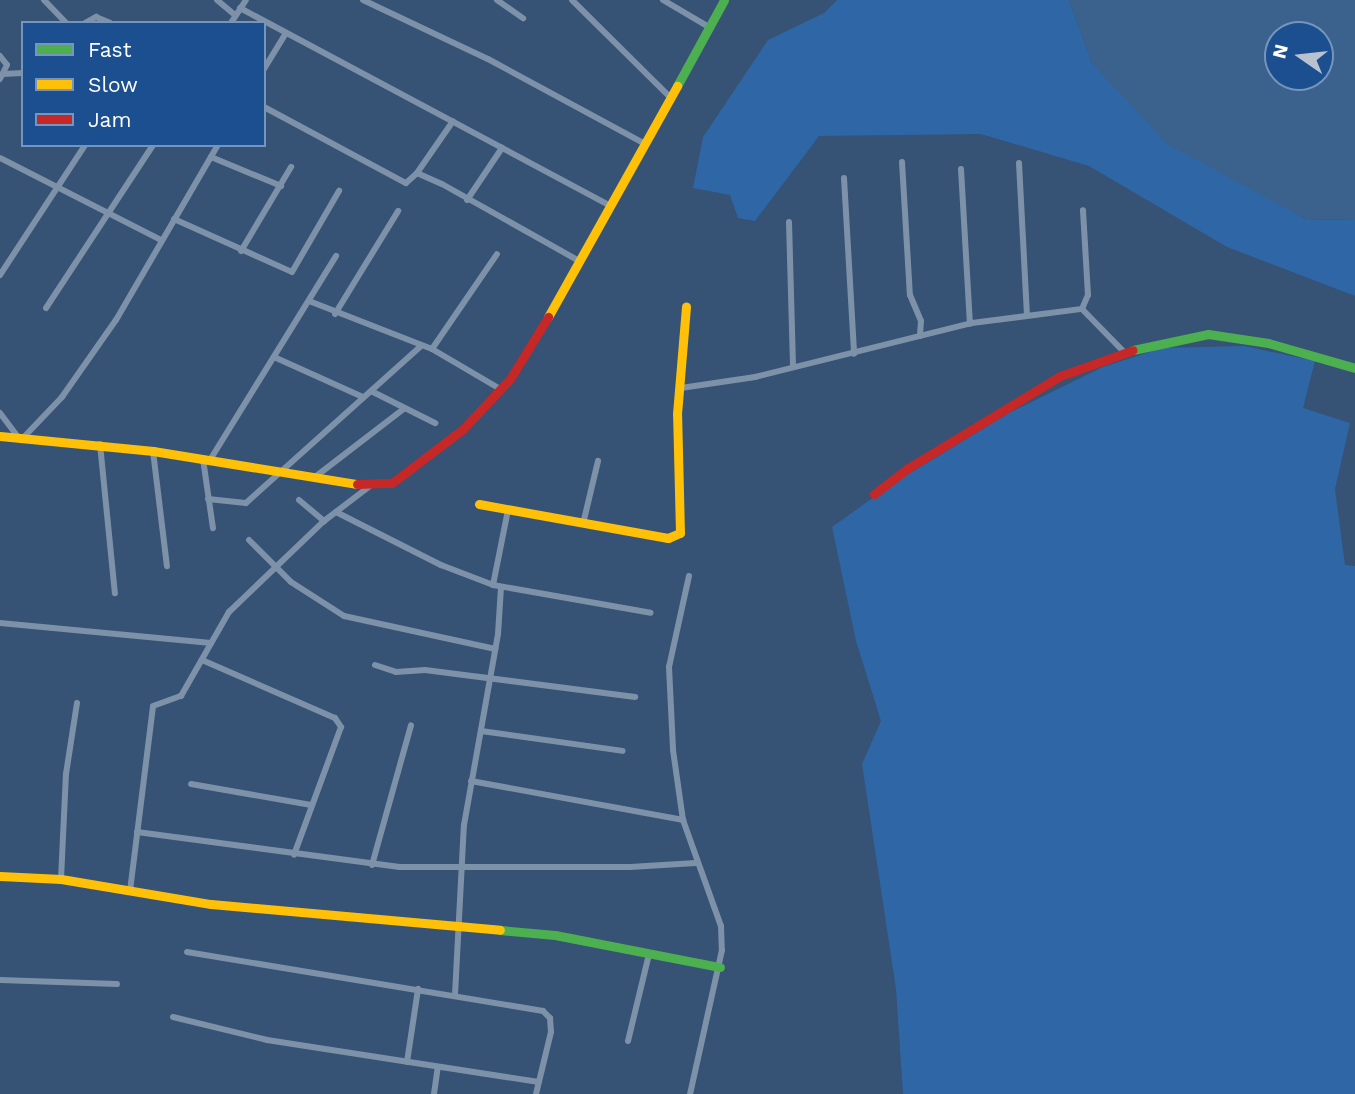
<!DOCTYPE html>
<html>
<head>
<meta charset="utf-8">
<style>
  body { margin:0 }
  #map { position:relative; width:1355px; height:1094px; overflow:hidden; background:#365274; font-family:"Work Sans",sans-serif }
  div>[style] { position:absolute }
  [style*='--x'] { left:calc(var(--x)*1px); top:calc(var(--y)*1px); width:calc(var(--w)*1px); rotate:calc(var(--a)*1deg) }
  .green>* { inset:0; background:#2f66a5 }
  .water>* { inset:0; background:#3b618d }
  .street>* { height:6px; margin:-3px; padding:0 3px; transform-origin:3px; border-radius:3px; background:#7d92a8 }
  .fast>* { height:9px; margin:-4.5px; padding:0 4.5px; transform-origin:4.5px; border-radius:4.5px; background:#4caf50 }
  .slow>* { height:9px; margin:-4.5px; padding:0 4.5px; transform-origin:4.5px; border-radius:4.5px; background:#ffc107 }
  .jam>* { height:9px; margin:-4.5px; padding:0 4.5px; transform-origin:4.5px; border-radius:4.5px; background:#c62828 }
  span { translate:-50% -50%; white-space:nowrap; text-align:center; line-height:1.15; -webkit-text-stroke:5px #1b4f8f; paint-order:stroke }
  .legend { position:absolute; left:21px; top:21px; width:245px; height:126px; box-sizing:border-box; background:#1b4f8f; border:2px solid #7695bc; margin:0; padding:9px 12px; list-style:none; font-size:21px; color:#fff }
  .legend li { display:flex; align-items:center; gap:14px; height:35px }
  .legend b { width:35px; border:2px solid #7695bc }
  .north { position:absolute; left:1264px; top:21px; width:70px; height:70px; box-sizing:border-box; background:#1b4f8f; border:2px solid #7695bc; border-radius:50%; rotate:284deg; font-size:19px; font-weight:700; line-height:28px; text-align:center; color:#fff }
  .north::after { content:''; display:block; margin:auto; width:24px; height:32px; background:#b9c2ce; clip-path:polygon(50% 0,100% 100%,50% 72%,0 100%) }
</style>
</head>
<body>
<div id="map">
  <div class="green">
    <i style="clip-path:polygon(837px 0,1069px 0,1092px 63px,1305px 219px,1355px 220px,1355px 296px,1227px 247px,1089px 166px,981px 134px,819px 136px,755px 221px,738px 218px,730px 195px,693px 188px,703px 137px,768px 40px,824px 13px)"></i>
    <i style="clip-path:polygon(1244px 346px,1315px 361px,1303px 408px,1350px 423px,1335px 489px,1345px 565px,1355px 566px,1355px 1094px,903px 1094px,896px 989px,862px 764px,881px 721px,856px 641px,832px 527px,892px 484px,1009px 413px,1103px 367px,1162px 348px)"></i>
  </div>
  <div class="water">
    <i style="clip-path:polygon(evenodd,1069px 0,1355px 0,1355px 220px,1306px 219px,1167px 144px,1092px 63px,1069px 0,1278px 35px,1320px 35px,1320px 77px,1278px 77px,1278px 35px)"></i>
  </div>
  <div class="street">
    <i style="--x:44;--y:0;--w:32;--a:46"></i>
    <i style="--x:217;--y:0;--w:23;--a:40"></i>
    <i style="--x:363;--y:0;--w:138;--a:25.3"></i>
    <i style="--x:488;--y:59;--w:179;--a:28.4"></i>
    <i style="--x:497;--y:0;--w:32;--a:35"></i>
    <i style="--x:572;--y:0;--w:139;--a:44.7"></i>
    <i style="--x:663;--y:0;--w:53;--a:30.4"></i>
    <i style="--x:240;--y:8;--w:421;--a:28.1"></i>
    <i style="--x:85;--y:23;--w:13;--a:-29"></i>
    <i style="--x:96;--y:17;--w:15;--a:23"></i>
    <i style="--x:231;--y:23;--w:27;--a:-57"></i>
    <i style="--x:0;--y:56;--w:11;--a:52"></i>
    <i style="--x:7;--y:65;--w:16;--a:117"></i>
    <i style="--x:264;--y:69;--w:42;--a:-58.6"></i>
    <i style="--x:3;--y:74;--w:20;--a:-3"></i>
    <i style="--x:264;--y:107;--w:161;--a:28.2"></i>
    <i style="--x:406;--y:183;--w:15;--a:-42"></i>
    <i style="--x:417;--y:173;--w:27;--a:24"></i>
    <i style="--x:442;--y:184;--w:159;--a:29.3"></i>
    <i style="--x:211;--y:157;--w:76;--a:22.5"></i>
    <i style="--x:0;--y:158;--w:181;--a:27"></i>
    <i style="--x:902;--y:162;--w:133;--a:86.6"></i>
    <i style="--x:910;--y:295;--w:28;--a:67"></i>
    <i style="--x:921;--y:321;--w:15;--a:94"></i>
    <i style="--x:1019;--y:163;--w:152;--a:87"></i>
    <i style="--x:961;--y:169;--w:155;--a:86.7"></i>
    <i style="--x:417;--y:173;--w:63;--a:-55.3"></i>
    <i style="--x:844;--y:178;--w:176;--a:86.7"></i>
    <i style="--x:467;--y:200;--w:63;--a:-56.1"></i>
    <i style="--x:174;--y:219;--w:129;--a:24.2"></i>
    <i style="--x:292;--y:272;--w:94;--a:-59.9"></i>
    <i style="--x:789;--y:222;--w:144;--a:88.4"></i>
    <i style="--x:241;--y:251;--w:98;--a:-59.2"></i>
    <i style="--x:0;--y:275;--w:155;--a:-56.8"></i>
    <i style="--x:309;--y:301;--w:132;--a:21.3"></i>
    <i style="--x:432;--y:349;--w:81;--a:30.4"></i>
    <i style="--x:46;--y:308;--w:195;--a:-56.7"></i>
    <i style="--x:1082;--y:309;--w:15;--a:-67"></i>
    <i style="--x:1088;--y:295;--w:85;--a:-93.4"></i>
    <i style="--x:335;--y:314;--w:121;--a:-58.5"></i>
    <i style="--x:432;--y:349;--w:115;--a:-55.6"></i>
    <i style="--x:274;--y:357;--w:98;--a:24.2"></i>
    <i style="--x:681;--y:388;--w:75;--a:-8.5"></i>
    <i style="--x:755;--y:377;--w:224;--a:-14"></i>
    <i style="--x:972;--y:323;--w:111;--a:-7.3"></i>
    <i style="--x:1082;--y:309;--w:60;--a:45.7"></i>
    <i style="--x:371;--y:391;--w:72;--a:26.6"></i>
    <i style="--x:0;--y:413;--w:30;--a:53"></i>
    <i style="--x:23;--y:438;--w:57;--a:-46.4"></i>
    <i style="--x:62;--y:397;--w:94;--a:-55"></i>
    <i style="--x:116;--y:320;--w:203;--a:-59.8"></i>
    <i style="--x:100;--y:444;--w:150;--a:84.3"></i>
    <i style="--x:153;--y:451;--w:116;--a:83.1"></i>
    <i style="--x:203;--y:459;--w:70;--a:81.8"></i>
    <i style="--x:210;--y:460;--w:240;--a:-58.3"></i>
    <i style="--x:315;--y:477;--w:113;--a:-37.5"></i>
    <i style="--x:208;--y:499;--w:38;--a:6"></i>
    <i style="--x:246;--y:503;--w:234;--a:-41.9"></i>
    <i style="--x:299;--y:500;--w:33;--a:40"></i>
    <i style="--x:336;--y:512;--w:118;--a:26.8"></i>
    <i style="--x:441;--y:565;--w:56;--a:21"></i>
    <i style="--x:493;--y:585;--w:160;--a:10"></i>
    <i style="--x:583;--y:524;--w:65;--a:-76.6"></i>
    <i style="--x:249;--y:540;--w:59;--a:45"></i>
    <i style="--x:291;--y:582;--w:63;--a:32.7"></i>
    <i style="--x:344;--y:616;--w:155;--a:12.3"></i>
    <i style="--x:689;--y:576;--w:93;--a:102.4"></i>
    <i style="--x:669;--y:667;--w:83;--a:87.2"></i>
    <i style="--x:673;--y:750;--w:71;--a:81.9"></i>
    <i style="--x:683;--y:820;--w:113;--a:70.3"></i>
    <i style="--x:721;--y:926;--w:24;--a:88"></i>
    <i style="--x:722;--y:950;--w:148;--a:102.5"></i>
    <i style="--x:493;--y:585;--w:76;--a:-78.7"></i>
    <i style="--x:0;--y:623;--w:212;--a:5.4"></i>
    <i style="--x:202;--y:660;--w:145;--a:23.6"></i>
    <i style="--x:335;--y:718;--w:11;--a:56"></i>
    <i style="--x:341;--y:727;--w:136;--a:110.2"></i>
    <i style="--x:375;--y:665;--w:22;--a:18"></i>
    <i style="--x:396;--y:672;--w:29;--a:-4"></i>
    <i style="--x:425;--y:670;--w:212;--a:7.3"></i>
    <i style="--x:481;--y:731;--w:143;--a:8"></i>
    <i style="--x:471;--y:781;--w:216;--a:10.4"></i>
    <i style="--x:191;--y:784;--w:122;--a:9.9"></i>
    <i style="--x:137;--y:832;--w:265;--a:7.6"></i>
    <i style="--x:400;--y:867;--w:230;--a:0"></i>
    <i style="--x:630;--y:867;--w:66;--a:-3.5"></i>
    <i style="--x:372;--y:865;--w:145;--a:-74.4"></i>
    <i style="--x:61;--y:879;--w:105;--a:-87.3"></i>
    <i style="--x:66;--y:774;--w:72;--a:-81.2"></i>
    <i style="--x:130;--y:891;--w:186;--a:-82.9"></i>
    <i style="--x:153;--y:706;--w:30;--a:-20"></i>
    <i style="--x:181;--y:696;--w:97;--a:-60.3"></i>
    <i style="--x:229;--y:612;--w:132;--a:-43.8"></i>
    <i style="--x:324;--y:521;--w:58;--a:-37.3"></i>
    <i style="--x:187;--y:952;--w:361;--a:9.4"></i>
    <i style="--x:543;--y:1011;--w:10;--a:45"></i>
    <i style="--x:550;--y:1018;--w:14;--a:86"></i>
    <i style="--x:551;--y:1032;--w:64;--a:103.6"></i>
    <i style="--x:0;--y:980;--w:117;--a:2"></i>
    <i style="--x:455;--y:995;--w:170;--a:-87"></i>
    <i style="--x:464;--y:825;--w:194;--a:-79.9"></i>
    <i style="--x:498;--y:634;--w:47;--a:-86.3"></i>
    <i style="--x:173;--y:1017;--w:97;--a:13.7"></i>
    <i style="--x:267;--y:1040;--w:275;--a:8.8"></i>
    <i style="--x:628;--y:1041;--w:89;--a:-76.4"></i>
    <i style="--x:407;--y:1062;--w:74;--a:-81.4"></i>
    <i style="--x:434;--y:1094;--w:27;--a:-82"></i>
  </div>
  <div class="fast">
    <i style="--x:677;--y:86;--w:98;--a:-61.3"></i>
    <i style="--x:1133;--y:350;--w:77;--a:-12"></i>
    <i style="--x:1208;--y:334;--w:61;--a:8.5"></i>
    <i style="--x:1268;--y:343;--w:91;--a:16"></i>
    <i style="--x:500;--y:930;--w:55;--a:5.2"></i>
    <i style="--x:555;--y:935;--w:168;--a:11"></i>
  </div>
  <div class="slow">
    <i style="--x:548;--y:317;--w:265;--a:-60.8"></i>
    <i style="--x:0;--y:436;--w:154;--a:5.6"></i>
    <i style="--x:153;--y:451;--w:207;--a:9.2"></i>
    <i style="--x:479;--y:504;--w:192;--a:10.2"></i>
    <i style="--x:668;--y:538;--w:13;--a:-23"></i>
    <i style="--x:680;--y:533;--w:119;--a:-91.4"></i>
    <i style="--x:677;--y:414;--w:108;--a:-85.2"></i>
    <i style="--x:0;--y:876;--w:61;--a:2.8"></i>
    <i style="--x:61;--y:879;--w:152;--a:9.5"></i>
    <i style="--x:211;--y:904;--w:290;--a:5.1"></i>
  </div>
  <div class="jam">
    <i style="--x:357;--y:484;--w:35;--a:-2"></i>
    <i style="--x:392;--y:483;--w:89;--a:-37.3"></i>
    <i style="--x:463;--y:429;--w:69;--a:-46.8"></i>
    <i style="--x:510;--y:379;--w:73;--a:-58.5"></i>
    <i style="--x:874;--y:494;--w:43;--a:-37.4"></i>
    <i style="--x:908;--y:468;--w:178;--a:-31.2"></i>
    <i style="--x:1060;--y:376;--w:77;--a:-19.6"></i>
  </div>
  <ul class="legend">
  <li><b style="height:9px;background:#4caf50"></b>Fast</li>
  <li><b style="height:9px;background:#ffc107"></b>Slow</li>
  <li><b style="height:9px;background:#c62828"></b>Jam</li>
  </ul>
  <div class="north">N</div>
</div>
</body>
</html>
